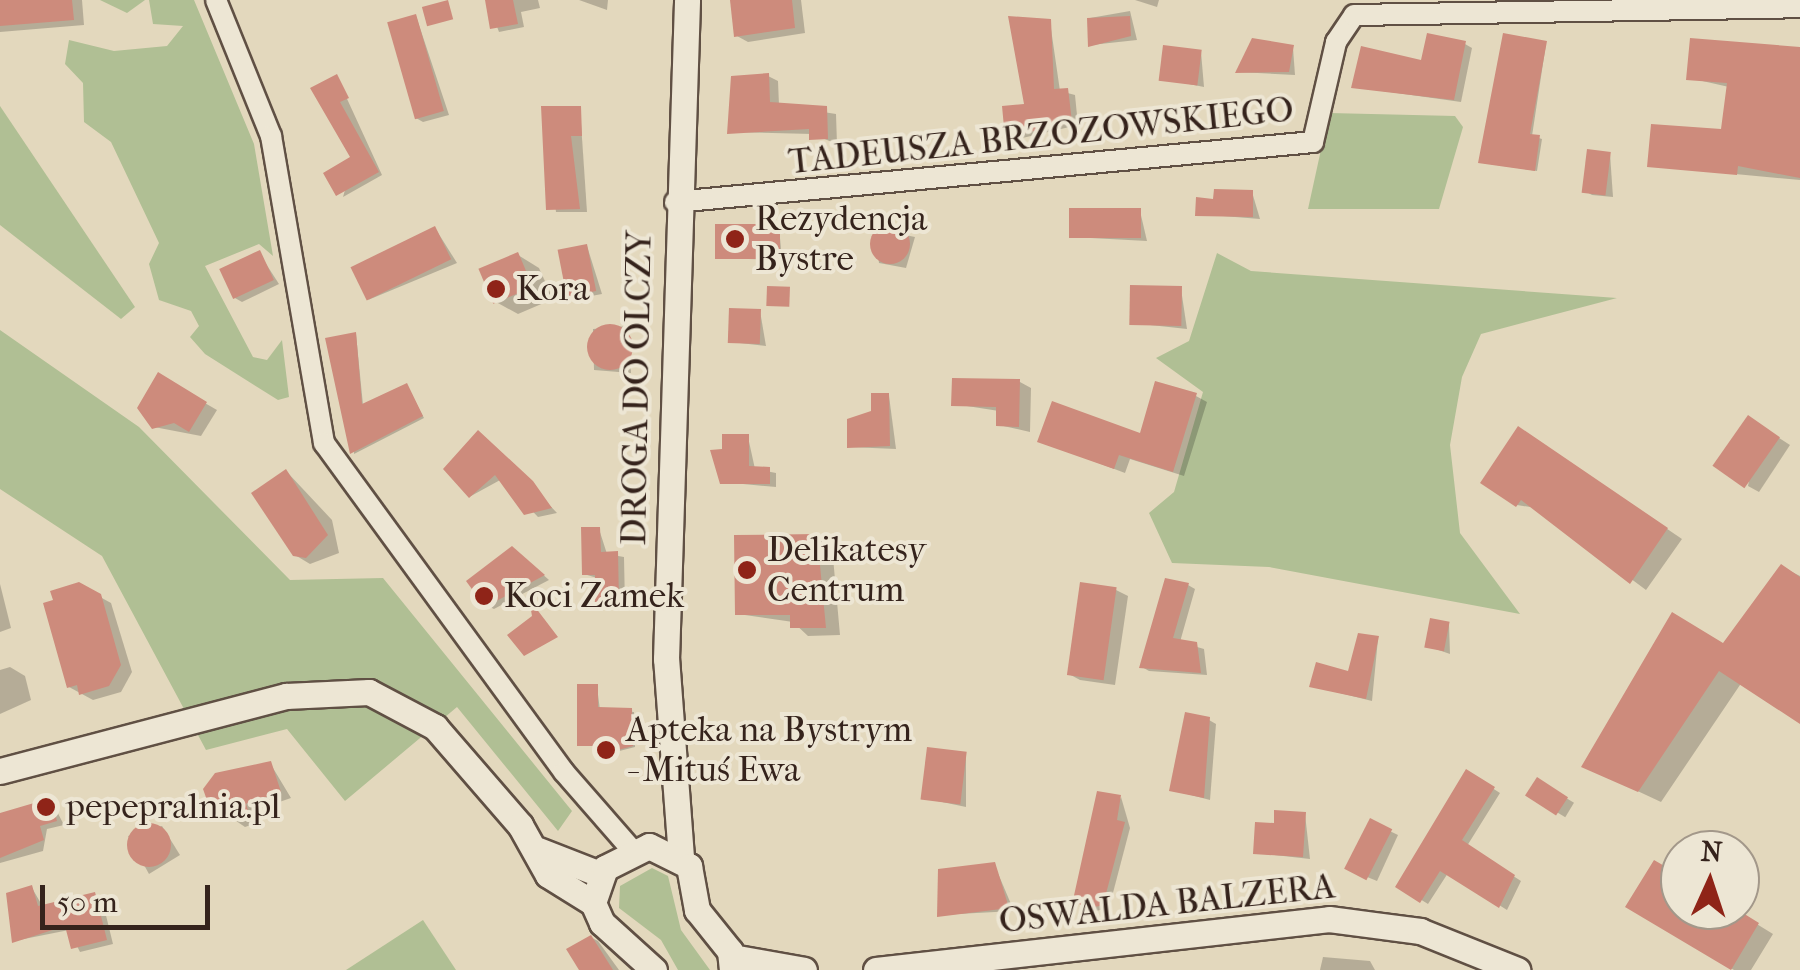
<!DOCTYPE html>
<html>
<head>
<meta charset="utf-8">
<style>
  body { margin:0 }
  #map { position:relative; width:1800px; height:970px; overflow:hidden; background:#e3d8bd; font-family:"IM FELL French Canon",serif }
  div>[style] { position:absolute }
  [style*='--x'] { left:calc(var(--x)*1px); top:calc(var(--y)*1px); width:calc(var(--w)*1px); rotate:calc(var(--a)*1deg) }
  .green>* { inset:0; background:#b0bf94 }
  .shadow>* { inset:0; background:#0003; transform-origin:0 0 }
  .building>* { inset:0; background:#cd8b7c; transform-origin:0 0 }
  .round { border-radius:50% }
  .roads { filter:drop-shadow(2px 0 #605044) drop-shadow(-2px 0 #605044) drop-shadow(0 2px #605044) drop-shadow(0 -2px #605044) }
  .minor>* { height:20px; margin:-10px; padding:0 10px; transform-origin:10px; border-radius:10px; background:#ede6d4 }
  .tertiary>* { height:25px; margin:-12.5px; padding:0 12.5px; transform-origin:12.5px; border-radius:12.5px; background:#ede6d4 }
  .dots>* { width:28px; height:28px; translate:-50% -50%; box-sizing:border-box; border:5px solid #ede6d4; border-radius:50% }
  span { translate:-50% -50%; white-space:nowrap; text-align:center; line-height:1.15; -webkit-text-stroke:8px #ede6d4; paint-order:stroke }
  .street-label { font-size:35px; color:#35231c }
  .poi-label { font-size:35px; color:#35231c }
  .left { translate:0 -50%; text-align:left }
  .north { position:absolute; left:1660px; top:830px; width:100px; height:100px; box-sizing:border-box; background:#ede6d4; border:2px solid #a3988a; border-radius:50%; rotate:3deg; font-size:28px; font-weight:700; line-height:40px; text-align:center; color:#35231c }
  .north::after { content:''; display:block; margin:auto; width:35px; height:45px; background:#8f2418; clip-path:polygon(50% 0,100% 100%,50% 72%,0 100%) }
  .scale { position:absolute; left:40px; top:885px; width:170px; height:45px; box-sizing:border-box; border:5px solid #35231c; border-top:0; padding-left:12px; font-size:30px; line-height:35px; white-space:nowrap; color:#35231c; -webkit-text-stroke:8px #ede6d4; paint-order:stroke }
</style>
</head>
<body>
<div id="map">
  <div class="green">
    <i style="clip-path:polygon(100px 0,145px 0,127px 13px)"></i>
    <i style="clip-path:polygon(149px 0,194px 0,254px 144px,273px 256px,259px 244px,205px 266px,253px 357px,267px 360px,282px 340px,289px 397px,278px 400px,205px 354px,190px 337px,199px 326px,191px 311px,159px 300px,149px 264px,159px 243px,111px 142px,84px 122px,83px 83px,65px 64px,69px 40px,114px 51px,167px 46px,183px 26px,153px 24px)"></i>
    <i style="clip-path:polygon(0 106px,135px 307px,121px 319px,0 225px)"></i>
    <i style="clip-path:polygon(1329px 113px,1455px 116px,1463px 127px,1439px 209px,1308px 209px)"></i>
    <i style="clip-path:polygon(1217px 253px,1251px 271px,1617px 298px,1481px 334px,1462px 377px,1450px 445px,1460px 533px,1520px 614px,1269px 567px,1172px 563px,1149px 513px,1174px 492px,1203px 392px,1156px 358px,1189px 341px)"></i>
    <i style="clip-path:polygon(0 330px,139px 427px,290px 580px,383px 578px,572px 811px,558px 831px,457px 707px,345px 801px,287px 729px,206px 750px,102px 556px,0 489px)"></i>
    <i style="clip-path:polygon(652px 868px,668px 876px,681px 930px,710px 970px,678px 970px,661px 940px,619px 908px,620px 886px)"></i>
    <i style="clip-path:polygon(423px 920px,456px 970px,346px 970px)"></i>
  </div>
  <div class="shadow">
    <i style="clip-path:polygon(0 0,82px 0,84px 25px,0 32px)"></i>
    <i style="clip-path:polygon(487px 0,538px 0,540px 8px,521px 12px,524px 27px,499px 32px)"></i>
    <i style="clip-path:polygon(579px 0,626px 0,608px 0,607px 10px)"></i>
    <i style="clip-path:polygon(737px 0,801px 0,805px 33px,748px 42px,737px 36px)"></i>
    <i style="clip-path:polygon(1135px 0,1159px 0,1157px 7px)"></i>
    <i style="clip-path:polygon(1130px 11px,1137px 40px,1091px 45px,1090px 18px)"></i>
    <i style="clip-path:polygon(416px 16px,449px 115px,423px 122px,416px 118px)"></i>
    <i style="clip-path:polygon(1050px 22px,1060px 91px,1075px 95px,1078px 125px,1014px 140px,1007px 136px,1027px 106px)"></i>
    <i style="clip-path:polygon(1465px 44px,1472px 48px,1461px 102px,1354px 87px)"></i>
    <i style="clip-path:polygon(1546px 44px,1532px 136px,1542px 139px,1537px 171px,1483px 163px)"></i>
    <i style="clip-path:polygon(1293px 48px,1295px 75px,1238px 72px)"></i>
    <i style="clip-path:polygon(1800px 48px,1800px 180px,1650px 166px,1723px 132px,1729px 87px,1689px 78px)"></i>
    <i style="clip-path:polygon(1201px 52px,1204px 87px,1164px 79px)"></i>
    <i style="clip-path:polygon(768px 76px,778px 81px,779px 105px,836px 114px,837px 144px,812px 134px,730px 132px)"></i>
    <i style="clip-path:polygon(337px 77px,382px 175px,343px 197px,354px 158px,314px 89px)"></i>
    <i style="clip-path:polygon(580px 108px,587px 212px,556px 212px,544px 119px)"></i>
    <i style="clip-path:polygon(1610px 154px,1613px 197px,1592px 195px,1585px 191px)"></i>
    <i style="clip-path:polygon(1252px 192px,1260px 219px,1198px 214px,1215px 202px)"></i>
    <i style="clip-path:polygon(1140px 211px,1147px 241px,1072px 237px)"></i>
    <i style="clip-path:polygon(779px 227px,782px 260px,717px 258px)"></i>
    <i style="clip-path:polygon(435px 228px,457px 263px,368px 300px)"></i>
    <i style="clip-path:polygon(875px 229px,915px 237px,906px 268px,879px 263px)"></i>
    <i style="clip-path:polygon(587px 246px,602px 294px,575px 299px,568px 295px)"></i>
    <i style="clip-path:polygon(259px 253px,279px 284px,242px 302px,235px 298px)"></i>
    <i style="clip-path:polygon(518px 255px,539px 268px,553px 299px,518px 314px,496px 302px)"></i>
    <i style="clip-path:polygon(1181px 289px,1187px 329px,1132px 323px)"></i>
    <i style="clip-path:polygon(760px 311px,766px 346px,731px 342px)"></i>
    <i style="clip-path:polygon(628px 326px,631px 373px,594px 370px,593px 329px)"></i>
    <i style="clip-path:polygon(356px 334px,363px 405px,407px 386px,424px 418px,354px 454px)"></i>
    <i style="clip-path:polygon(158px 376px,217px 410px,201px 436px,154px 427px)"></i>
    <i style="clip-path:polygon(1020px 382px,1031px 388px,1030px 432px,999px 425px,999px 411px,954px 404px)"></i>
    <i style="clip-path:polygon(889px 396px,896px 449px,849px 447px,873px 413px)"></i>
    <i style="clip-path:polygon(1196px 396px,1207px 402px,1184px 476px,1130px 459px,1125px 473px,1040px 441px,1141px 436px)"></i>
    <i style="clip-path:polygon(1759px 425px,1790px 445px,1759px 492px,1748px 486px)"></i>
    <i style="clip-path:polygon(485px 437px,557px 513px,538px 517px,502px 479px,471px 496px)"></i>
    <i style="clip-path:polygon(748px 437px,755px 469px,776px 473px,776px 487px,722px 482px,724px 452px)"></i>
    <i style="clip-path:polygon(1533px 438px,1682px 539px,1646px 590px,1536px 508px,1517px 505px)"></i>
    <i style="clip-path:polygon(287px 472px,332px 520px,339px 553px,310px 564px,295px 555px)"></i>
    <i style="clip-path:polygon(599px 529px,607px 554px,624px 557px,625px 606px,598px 603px,597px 578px,584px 574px)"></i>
    <i style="clip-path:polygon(817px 537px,832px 546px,840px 635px,808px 636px,793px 622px,738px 614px)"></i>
    <i style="clip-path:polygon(520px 554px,549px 580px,494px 609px,486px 605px)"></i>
    <i style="clip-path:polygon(1782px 567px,1800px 576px,1800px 718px,1742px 682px,1661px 802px,1584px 766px,1724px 646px)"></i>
    <i style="clip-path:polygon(0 584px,11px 628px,0 632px)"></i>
    <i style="clip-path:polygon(78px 585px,111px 603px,132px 672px,121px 692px,93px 700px,69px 687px)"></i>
    <i style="clip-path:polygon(1188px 585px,1195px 589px,1180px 642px,1204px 649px,1207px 675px,1149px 671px,1142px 667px)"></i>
    <i style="clip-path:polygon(1116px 590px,1128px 596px,1115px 685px,1080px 680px,1069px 674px)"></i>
    <i style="clip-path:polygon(1449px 624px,1450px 654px,1427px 646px)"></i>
    <i style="clip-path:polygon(1378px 639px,1372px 701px,1312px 686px,1350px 674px)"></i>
    <i style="clip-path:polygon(10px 667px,25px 676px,31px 700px,0 714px,0 670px)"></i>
    <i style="clip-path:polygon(597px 687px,600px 710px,634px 712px,635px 747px,600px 756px,598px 746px,579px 745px)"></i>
    <i style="clip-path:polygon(1209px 720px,1216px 724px,1210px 800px,1172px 790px)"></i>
    <i style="clip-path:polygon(966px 755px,966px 807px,923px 798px)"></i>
    <i style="clip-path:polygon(270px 763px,291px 798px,256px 810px,260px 822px,245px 827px,211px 804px)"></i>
    <i style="clip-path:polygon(1467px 772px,1500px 793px,1467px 846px,1521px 881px,1507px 910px,1448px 873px,1428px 904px,1399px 886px)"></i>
    <i style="left:1538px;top:781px;width:42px;height:17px;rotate:31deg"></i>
    <i style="clip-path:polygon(1121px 797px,1130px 828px,1109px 908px,1096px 911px,1076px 899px)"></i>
    <i style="clip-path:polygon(51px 800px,64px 825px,47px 829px,43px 851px,0 863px,0 818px)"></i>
    <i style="clip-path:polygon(1305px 814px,1310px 859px,1256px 853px,1276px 826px)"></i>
    <i style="clip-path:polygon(1371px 822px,1398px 835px,1377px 881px,1355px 872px)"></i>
    <i style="clip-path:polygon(162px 826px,180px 855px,149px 874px,128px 836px)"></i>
    <i style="clip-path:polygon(994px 864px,1014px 911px,939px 915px)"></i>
    <i style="clip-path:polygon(1680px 878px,1680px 910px,1734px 910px,1773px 934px,1751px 970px,1734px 970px,1628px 906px)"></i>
    <i style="clip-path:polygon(32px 888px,43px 907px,102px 899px,113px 944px,80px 952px,69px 930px,14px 941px)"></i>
    <i style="clip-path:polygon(590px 937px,598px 941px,619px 970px,582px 970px)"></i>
    <i style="clip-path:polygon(1323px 957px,1370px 961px,1375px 970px,1320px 970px)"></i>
  </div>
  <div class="building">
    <i style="clip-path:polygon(0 0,72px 0,74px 20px,0 26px)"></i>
    <i style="left:448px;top:0;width:20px;height:27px;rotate:75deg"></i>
    <i style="clip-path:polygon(485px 0,513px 0,518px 24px,490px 29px)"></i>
    <i style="clip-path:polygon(730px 0,792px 0,795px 28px,734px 37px)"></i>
    <i style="left:416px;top:14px;width:101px;height:30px;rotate:74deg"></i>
    <i style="clip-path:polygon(1008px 16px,1051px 19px,1054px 89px,1068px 88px,1072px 122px,1005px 138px,1002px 106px,1024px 104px)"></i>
    <i style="clip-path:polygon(1130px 16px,1131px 36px,1088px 47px,1087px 18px)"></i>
    <i style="clip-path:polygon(1427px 33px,1466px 41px,1454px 100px,1351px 88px,1361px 46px,1421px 60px)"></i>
    <i style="clip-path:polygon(1503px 33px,1547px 41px,1530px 134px,1540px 135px,1535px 171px,1478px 163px)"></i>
    <i style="clip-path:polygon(1252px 38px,1294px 45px,1289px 72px,1235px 73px)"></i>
    <i style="clip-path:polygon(1690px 38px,1800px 47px,1800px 178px,1738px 166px,1737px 175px,1647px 167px,1651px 124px,1721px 129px,1727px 83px,1686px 80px)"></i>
    <i style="left:1163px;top:45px;width:39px;height:36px;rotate:7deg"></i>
    <i style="clip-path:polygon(769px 73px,770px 102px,827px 106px,828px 139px,809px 140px,809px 129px,727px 134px,731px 76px)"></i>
    <i style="clip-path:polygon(337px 74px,349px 98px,340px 102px,379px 172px,336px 196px,323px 173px,350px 157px,310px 88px)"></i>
    <i style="clip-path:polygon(541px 106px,581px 106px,582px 136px,571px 136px,580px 209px,546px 210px)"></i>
    <i style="left:1587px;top:149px;width:24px;height:44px;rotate:7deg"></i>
    <i style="clip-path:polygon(1214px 189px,1253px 190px,1253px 217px,1195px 216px,1196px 197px,1213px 199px)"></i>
    <i style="left:1069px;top:208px;width:72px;height:30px"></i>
    <i style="left:715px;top:224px;width:65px;height:35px"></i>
    <i class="round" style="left:870px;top:224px;width:40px;height:40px"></i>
    <i style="left:435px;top:226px;width:37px;height:94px;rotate:64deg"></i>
    <i style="left:587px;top:244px;width:48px;height:30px;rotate:79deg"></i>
    <i style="left:260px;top:250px;width:33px;height:45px;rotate:65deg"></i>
    <i style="left:518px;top:252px;width:38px;height:43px;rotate:67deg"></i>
    <i style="left:1130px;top:285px;width:52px;height:40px;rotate:1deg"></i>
    <i style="left:767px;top:286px;width:23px;height:20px;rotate:2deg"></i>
    <i style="left:729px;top:308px;width:32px;height:35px;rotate:2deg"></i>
    <i class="round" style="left:587px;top:324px;width:46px;height:46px"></i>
    <i style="clip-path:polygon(356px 332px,362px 404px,407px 383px,423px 416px,350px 454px,325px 338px)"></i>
    <i style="clip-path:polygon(158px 372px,207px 402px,189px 432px,174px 423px,152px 429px,137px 408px)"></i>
    <i style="clip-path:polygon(952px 378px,1020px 379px,1019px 427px,996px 426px,996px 407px,951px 406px)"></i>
    <i style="clip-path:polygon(1155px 381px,1197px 393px,1173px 472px,1119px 455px,1114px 469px,1037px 442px,1052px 401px,1140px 433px)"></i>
    <i style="clip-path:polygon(871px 393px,889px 393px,890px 446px,847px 448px,847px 419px,871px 411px)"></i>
    <i style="left:1748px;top:415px;width:39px;height:62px;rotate:35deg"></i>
    <i style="clip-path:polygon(1518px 426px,1668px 528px,1630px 584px,1521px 500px,1516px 507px,1480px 483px)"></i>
    <i style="clip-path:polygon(478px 430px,533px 481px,552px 508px,524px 515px,495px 475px,469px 498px,443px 469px)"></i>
    <i style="clip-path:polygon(722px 434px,749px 434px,749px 466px,770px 467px,770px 484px,720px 484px,710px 450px,722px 449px)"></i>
    <i style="clip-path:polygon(286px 469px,328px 535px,306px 558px,293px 556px,251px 493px)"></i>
    <i style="clip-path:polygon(581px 527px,600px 527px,601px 552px,618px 551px,619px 604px,595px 604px,595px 575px,582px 575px)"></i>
    <i style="clip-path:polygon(817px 534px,826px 628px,790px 628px,790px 615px,735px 615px,734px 535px)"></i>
    <i style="clip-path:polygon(512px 546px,545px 575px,485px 607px,466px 581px)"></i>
    <i style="clip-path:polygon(1781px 564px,1800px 577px,1800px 724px,1719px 671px,1638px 792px,1581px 767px,1672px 612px,1723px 643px)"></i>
    <i style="clip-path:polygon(1165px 578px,1189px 583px,1173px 638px,1197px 642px,1201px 673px,1139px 668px)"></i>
    <i style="clip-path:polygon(79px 582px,101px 594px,121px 665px,109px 686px,79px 695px,77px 685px,67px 688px,43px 603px,53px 600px,50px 591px)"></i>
    <i style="left:1080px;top:582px;width:37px;height:94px;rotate:8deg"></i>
    <i style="clip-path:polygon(529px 599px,558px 637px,524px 656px,507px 635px,532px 616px)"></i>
    <i style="left:1430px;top:618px;width:20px;height:30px;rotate:11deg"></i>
    <i style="clip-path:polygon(1358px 633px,1379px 636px,1366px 699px,1309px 687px,1316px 662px,1348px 671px)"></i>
    <i style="clip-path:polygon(577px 684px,598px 684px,598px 707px,632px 708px,633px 746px,596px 756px,596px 746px,577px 746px)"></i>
    <i style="clip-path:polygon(1185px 712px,1210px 717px,1204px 798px,1169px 791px)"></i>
    <i style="left:927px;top:747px;width:40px;height:53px;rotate:7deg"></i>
    <i style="clip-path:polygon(271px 761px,281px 792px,246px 804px,250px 816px,232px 822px,226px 806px,209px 806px,203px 789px,215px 773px)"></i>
    <i style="clip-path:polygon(1466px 769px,1495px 787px,1462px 840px,1515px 875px,1499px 908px,1440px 871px,1420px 903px,1395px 887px)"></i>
    <i style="left:1537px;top:777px;width:37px;height:22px;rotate:33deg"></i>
    <i style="clip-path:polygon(1097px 791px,1121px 795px,1117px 820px,1125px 822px,1103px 905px,1087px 909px,1073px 900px)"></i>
    <i style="clip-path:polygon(51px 798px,57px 821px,40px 826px,44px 840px,0 858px,0 813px)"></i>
    <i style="clip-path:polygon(1274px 810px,1306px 812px,1303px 857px,1253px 854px,1255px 822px,1274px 823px)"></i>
    <i style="left:1370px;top:818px;width:25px;height:57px;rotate:27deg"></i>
    <i class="round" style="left:127px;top:823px;width:44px;height:44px"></i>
    <i style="clip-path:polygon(1654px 860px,1680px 875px,1680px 910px,1738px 910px,1759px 923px,1731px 970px,1625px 907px)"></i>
    <i style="clip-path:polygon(995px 862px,1009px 908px,937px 917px,938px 869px)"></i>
    <i style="clip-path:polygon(32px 885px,38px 906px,95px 892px,107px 940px,71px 949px,65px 926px,12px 943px,6px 893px)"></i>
    <i style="clip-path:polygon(591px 935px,613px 970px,579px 970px,566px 949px)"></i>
  </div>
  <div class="roads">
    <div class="minor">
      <i style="--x:216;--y:0;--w:147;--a:68"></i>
      <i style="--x:271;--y:136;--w:312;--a:80.2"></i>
      <i style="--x:324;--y:443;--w:407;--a:53.9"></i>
      <i style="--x:564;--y:772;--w:103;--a:48.9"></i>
      <i style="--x:675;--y:202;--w:641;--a:-5.37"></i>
      <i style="--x:1313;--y:142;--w:103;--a:-77"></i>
      <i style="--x:1336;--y:42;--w:32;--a:-56"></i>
      <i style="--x:1354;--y:15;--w:446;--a:-1"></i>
    </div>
    <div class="tertiary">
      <i style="--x:0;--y:771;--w:296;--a:-14.7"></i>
      <i style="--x:286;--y:696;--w:83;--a:-2.8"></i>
      <i style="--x:369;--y:692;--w:75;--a:27.9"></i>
      <i style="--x:435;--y:727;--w:130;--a:49.1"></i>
      <i style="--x:520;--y:825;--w:57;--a:60.8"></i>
      <i style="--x:548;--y:875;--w:53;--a:31.9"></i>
      <i style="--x:538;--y:850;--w:66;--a:21.2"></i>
      <i style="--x:681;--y:857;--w:199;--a:-94.3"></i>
      <i style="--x:666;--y:659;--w:659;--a:-88.17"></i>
      <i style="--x:732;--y:957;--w:73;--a:10.2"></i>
      <i style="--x:654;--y:970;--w:70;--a:-137.9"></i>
      <i style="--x:602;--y:923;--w:22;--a:-114"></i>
      <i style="--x:593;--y:903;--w:37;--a:-71"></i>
      <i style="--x:605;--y:868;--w:49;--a:-26.6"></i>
      <i style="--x:649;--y:846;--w:45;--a:26.6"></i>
      <i style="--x:689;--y:866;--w:45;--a:79.7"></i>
      <i style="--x:697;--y:910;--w:53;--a:51.2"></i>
      <i style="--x:730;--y:951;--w:19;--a:84"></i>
      <i style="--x:876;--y:970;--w:456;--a:-6.4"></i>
      <i style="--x:1329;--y:919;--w:92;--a:7.5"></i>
      <i style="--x:1420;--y:931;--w:105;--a:21.9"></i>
    </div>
  </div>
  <div class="dots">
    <i style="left:735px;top:239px;background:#8f2418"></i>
    <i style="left:496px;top:289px;background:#8f2418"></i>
    <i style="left:747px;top:570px;background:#8f2418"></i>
    <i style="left:484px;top:596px;background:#8f2418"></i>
    <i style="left:606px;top:750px;background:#8f2418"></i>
    <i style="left:46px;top:807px;background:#8f2418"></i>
  </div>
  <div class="street-label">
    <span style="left:1041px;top:136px;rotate:-6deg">TADEUSZA BRZOZOWSKIEGO</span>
    <span style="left:637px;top:388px;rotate:-89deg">DROGA DO OLCZY</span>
    <span style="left:1167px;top:904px;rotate:-6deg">OSWALDA BALZERA</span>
  </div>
  <div class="poi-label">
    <span class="left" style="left:755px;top:239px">Rezydencja<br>Bystre</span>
    <span class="left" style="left:516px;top:289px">Kora</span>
    <span class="left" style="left:767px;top:570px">Delikatesy<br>Centrum</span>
    <span class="left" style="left:504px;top:596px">Koci Zamek</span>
    <span class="left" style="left:626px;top:750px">Apteka na Bystrym<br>- Mituś Ewa</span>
    <span class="left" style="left:66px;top:807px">pepepralnia.pl</span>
  </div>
  <div class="north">N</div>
  <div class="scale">50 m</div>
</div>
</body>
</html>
